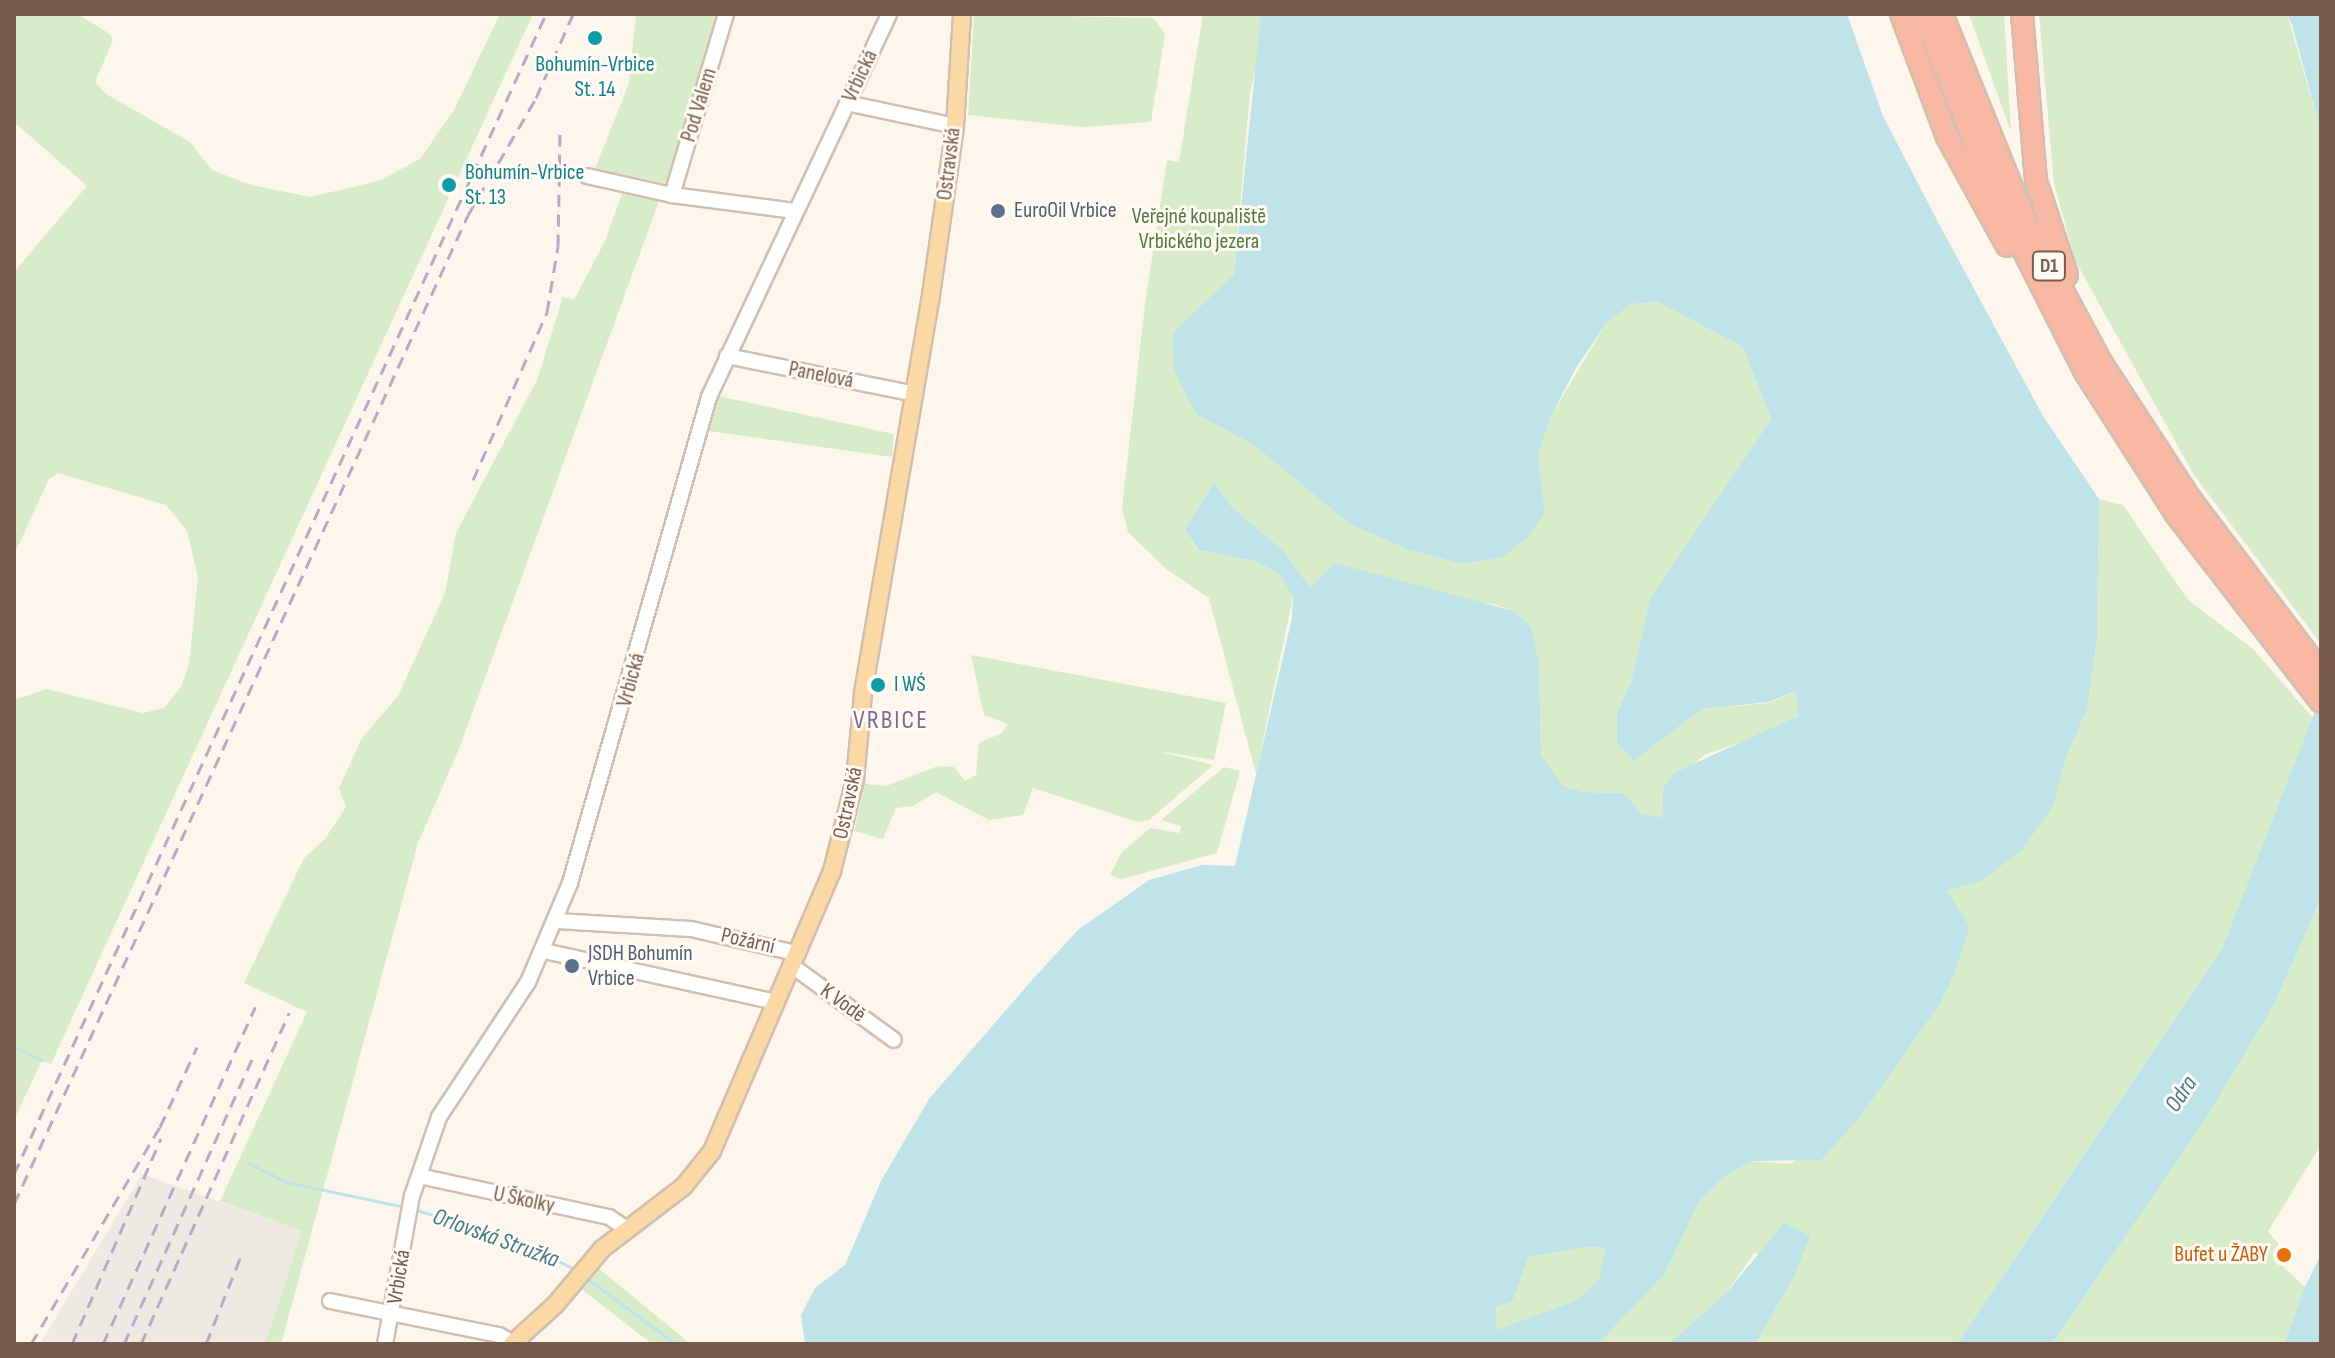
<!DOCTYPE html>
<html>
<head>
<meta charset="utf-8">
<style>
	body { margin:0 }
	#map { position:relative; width:2335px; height:1358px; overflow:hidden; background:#fdf6ec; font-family:"Sofia Sans Condensed",sans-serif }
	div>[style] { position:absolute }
	.industrial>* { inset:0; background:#efe9e4 }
	.green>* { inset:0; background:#d8ecc9 }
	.water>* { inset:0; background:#bfe3e8 }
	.stream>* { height:3px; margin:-1.5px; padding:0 1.5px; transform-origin:1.5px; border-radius:1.5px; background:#bfe3e8 }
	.roads { filter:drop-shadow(2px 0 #d1beb0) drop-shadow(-2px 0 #d1beb0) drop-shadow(0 2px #d1beb0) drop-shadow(0 -2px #d1beb0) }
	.minor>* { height:14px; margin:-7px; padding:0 7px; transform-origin:7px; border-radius:7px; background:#fff }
	.major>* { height:16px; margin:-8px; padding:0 8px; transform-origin:8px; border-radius:8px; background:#fbd9a5 }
	.highway>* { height:20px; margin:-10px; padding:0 10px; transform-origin:10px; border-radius:10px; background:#f7b7a3 }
	.rail>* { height:3px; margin-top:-1.5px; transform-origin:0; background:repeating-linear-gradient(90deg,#b9a8c9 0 12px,transparent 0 20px) }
	.dots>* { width:22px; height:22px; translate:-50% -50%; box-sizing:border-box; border:4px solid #fffaf3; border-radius:50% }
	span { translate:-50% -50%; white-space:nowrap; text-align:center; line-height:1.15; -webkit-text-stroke:6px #fffaf3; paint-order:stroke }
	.shield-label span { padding:2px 6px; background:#fffaf3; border:2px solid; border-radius:6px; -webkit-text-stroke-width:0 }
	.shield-label { font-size:20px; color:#7a5c4d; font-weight:700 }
	.culture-label { font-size:22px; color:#0d838f }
	.left { translate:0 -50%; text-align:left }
	.street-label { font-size:22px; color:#7a5c4d }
	.service-label { font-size:22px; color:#4e5e75 }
	.park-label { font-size:22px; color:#537a41 }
	.food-label { font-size:22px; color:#c56008 }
	.right { translate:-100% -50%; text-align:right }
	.water-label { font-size:24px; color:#437c86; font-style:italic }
	.quarter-label { font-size:26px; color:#846695; letter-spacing:2px }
	.frame { position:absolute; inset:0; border:16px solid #7a5c4d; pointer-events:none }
</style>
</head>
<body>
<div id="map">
	<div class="industrial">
		<i style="clip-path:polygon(142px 1174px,302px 1231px,265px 1344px,40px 1344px)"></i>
	</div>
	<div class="green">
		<i style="clip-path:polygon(14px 14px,77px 14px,110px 34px,113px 40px,95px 82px,106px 94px,190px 142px,212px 170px,251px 185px,310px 197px,379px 181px,420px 159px,454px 110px,500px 14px,533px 14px,51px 1064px,42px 1060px,14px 1120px,14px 700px,47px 689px,143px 713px,164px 708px,181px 687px,189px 664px,198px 577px,187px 531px,166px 505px,58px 473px,49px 479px,14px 555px,14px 272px,87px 186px,14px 122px)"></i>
		<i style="clip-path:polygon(636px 14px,717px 14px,669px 184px,595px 169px,629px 83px)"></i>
		<i style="clip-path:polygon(974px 14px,1153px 18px,1165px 33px,1151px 122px,1082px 127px,968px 115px)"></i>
		<i style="clip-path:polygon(1203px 14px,1261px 14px,1260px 53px,1250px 92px,1234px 274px,1173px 334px,1196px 414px,1252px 444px,1351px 525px,1409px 550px,1462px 564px,1500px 558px,1545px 512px,1538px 455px,1552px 414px,1607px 322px,1632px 304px,1658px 302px,1743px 347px,1771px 419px,1650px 599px,1631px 682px,1617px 712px,1634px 759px,1702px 709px,1769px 703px,1797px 691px,1798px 716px,1766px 734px,1706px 754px,1663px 789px,1662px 817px,1642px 814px,1623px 793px,1584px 792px,1563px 786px,1541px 755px,1539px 662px,1531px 627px,1514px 611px,1493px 604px,1311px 588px,1284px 551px,1232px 507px,1214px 482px,1185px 530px,1197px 550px,1258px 562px,1280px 574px,1293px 596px,1256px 774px,1209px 598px,1165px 568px,1128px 532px,1122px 508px,1145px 304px,1167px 160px,1179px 162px)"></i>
		<i style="clip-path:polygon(1969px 14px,2004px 14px,2011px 132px)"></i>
		<i style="clip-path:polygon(2039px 14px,2287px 14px,2321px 131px,2321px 644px,2194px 475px,2076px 262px,2054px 184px)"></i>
		<i style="clip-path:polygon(622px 194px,659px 201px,459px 749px,418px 843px,281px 1344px,265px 1344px,302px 1231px,220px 1201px,307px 1012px,244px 983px,304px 858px,325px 839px,346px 807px,339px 788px,362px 738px,398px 696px,445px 593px,456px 533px,537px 380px,563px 297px,574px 300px,605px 241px)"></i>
		<i style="clip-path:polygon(718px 396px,894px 434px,892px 457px,709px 431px)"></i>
		<i style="clip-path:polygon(2099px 499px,2123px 505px,2188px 600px,2253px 649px,2313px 718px,2222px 949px,1957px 1344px,1755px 1344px,1793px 1279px,1755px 1252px,1727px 1292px,1669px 1344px,1598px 1344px,1664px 1275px,1699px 1202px,1725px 1176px,1752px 1161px,1790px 1164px,1861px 1116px,1939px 1005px,1970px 928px,1947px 891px,1981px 881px,2054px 804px,2066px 758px,2087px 709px,2097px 640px)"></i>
		<i style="clip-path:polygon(971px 655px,1226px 703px,1214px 760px,1158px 751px,1213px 765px,1149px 820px,1138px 822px,1033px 788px,1023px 815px,989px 820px,936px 792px,913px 806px,896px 808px,883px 839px,854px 831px,865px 784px,886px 786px,938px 766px,954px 767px,965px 781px,976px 775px,979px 743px,1002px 733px,1008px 724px,984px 715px)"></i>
		<i style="clip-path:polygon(1224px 767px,1240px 771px,1217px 853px,1122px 879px,1110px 875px,1122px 852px,1150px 828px,1180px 833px,1181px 826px,1161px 820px)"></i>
		<i style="clip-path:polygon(2321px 898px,2321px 1145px,2268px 1231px,2279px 1245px,2273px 1257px,2305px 1287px,2284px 1344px,2052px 1344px,2203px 1123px,2275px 1003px)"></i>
		<i style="clip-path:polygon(1585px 1247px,1605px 1248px,1599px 1279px,1577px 1300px,1497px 1331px,1496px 1307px,1512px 1302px,1529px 1257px)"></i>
		<i style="clip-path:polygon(598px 1268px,691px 1344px,652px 1344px,580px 1288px)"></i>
	</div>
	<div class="water">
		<i style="clip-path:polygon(evenodd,1261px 14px,1847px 14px,1883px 116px,1939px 224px,2043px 416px,2099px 499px,2097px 640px,2087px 709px,2066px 758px,2054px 804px,2022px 850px,1981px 881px,1947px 891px,1970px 927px,1953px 977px,1939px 1005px,1861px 1116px,1821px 1160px,1752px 1161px,1725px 1176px,1699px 1202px,1664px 1275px,1598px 1344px,805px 1344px,801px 1315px,815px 1288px,845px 1265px,881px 1181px,929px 1099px,1032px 980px,1078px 930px,1149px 880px,1202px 865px,1235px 866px,1292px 618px,1293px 597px,1280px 575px,1258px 562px,1198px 550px,1185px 530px,1214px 482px,1232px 507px,1284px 551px,1310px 587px,1335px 563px,1514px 611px,1531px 627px,1539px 662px,1541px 755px,1563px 786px,1584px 792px,1624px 793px,1642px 814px,1662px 817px,1663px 789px,1674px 773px,1798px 716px,1796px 691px,1769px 702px,1702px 709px,1634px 760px,1617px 744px,1617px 712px,1631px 682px,1650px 599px,1771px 419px,1743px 347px,1658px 302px,1632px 304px,1607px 322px,1576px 368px,1552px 414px,1538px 455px,1545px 512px,1526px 539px,1501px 558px,1462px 564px,1409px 550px,1351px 525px,1252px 444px,1196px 414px,1174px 370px,1173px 333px,1234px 274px,1261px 14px,1585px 1247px,1605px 1248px,1599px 1279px,1577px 1300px,1497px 1330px,1496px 1307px,1512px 1302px,1529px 1257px,1585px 1247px)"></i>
		<i style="clip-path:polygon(2287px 14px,2321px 14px,2321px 131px,2292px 25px)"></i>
		<i style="clip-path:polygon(2321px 696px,2321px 898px,2275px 1003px,2203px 1123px,2052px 1344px,1957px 1344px,2222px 949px)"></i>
		<i style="clip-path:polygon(1784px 1223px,1810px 1236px,1793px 1279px,1755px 1344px,1669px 1344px,1727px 1292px)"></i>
		<i style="clip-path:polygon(2321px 1254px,2321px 1344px,2284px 1344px,2305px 1287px)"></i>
	</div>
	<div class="stream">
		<i style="left:14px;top:1047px;width:31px;rotate:25deg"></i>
		<i style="left:249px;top:1163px;width:42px;rotate:27.2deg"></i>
		<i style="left:286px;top:1182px;width:122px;rotate:11.9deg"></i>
		<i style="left:416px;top:1210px;width:106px;rotate:16.4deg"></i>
		<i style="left:518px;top:1240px;width:65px;rotate:27.3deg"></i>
		<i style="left:585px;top:1277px;width:113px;rotate:36.4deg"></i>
	</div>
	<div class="roads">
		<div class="minor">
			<i style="left:847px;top:103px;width:110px;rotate:12deg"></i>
			<i style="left:587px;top:176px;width:87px;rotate:12.6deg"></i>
			<i style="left:672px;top:195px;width:124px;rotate:7.4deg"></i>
			<i style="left:672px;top:195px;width:189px;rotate:-73.4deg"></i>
			<i style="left:727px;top:356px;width:192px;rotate:11.4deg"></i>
			<i style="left:557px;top:921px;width:134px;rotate:3.4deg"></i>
			<i style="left:691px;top:929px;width:108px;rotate:12.9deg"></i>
			<i style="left:544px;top:951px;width:238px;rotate:12.4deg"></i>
			<i style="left:791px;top:965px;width:127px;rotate:36.1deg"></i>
			<i style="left:419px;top:1176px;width:194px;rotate:12.2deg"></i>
			<i style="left:609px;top:1217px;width:22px;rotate:34deg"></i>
			<i style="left:330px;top:1301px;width:172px;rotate:11.4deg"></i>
			<i style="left:499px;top:1335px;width:16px;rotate:30deg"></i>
			<i style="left:385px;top:1344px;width:150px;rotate:-79.7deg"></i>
			<i style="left:412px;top:1196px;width:83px;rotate:-71.1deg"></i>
			<i style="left:439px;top:1117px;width:162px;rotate:-56.6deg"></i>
			<i style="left:528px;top:982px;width:108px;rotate:-67deg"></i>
			<i style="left:570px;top:883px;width:505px;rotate:-74.04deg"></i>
			<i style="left:709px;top:397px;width:423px;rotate:-64.8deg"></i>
		</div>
		<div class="major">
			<i style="left:512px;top:1344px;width:58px;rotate:-42.2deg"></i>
			<i style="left:555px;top:1305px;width:73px;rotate:-50deg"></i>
			<i style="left:602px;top:1249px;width:103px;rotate:-37.5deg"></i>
			<i style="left:684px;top:1186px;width:45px;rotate:-51.3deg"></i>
			<i style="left:712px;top:1151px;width:305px;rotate:-66.8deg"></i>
			<i style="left:832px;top:871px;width:94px;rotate:-75.8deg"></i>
			<i style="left:855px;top:780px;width:87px;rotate:-84.7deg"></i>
			<i style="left:863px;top:693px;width:397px;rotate:-80.3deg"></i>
			<i style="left:930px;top:302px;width:178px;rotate:-81.9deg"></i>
			<i style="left:955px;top:126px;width:112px;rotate:-86.4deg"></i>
		</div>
		<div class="highway">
			<i style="left:1901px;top:14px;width:131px;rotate:69.5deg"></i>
			<i style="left:1947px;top:137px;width:124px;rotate:61.2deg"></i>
			<i style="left:1923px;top:14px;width:198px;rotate:68.1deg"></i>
			<i style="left:1997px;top:198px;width:195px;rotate:63.2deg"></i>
			<i style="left:2085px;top:372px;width:167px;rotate:57.4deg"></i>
			<i style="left:2175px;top:513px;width:239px;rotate:52.3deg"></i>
			<i style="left:1942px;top:14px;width:227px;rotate:68deg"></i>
			<i style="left:2027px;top:224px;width:157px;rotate:61.8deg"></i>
			<i style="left:2101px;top:362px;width:165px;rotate:56.9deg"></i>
			<i style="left:2191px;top:500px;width:216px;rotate:52.9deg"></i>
			<i style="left:2022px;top:14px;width:168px;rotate:85.2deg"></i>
			<i style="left:2036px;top:181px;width:99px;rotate:71.7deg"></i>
		</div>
	</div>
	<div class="rail">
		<i style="left:473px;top:480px;width:184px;rotate:-66.2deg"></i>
		<i style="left:547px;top:312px;width:67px;rotate:-80.5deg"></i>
		<i style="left:558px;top:246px;width:116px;rotate:-89deg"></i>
		<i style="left:14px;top:1174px;width:1276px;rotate:-65.36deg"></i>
		<i style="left:14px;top:1204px;width:1088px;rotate:-65.34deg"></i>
		<i style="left:468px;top:215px;width:135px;rotate:-59.8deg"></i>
		<i style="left:536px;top:98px;width:92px;rotate:-66.2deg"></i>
		<i style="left:31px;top:1344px;width:252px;rotate:-59.3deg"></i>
		<i style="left:160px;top:1127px;width:88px;rotate:-65.2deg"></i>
		<i style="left:72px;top:1344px;width:224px;rotate:-66.6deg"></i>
		<i style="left:103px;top:1344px;width:370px;rotate:-65.7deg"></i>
		<i style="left:124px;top:1344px;width:320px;rotate:-65.8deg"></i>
		<i style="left:141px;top:1344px;width:363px;rotate:-65.9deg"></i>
		<i style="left:206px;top:1344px;width:95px;rotate:-68.3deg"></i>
	</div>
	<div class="dots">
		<i style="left:595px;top:38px;background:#0f9aa8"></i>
		<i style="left:449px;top:185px;background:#0f9aa8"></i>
		<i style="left:998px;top:211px;background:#5c6f8a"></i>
		<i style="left:878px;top:685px;background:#0f9aa8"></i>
		<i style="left:572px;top:966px;background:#5c6f8a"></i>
		<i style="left:2284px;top:1255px;background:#e8710a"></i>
	</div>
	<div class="shield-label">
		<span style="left:2049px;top:266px">D1</span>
	</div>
	<div class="culture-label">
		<span style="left:595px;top:77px">Bohumín-Vrbice<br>St. 14</span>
		<span class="left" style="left:465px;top:185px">Bohumín-Vrbice<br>St. 13</span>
		<span class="left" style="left:894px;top:685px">I WŚ</span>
	</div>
	<div class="street-label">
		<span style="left:860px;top:76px;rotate:-65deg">Vrbická</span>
		<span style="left:699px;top:105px;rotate:-73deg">Pod Valem</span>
		<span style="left:949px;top:164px;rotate:-83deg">Ostravská</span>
		<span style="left:821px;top:375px;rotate:11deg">Panelová</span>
		<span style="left:631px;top:680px;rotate:-75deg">Vrbická</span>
		<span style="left:848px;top:803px;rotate:-78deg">Ostravská</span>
		<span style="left:748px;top:941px;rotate:13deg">Požární</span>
		<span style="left:843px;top:1003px;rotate:36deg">K Vodě</span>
		<span style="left:524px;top:1200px;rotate:12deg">U Školky</span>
		<span style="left:399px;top:1277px;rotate:-81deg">Vrbická</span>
	</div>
	<div class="service-label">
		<span class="left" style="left:1014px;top:211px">EuroOil Vrbice</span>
		<span class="left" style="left:588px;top:966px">JSDH Bohumín<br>Vrbice</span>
	</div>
	<div class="park-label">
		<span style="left:1199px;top:229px">Veřejné koupaliště<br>Vrbického jezera</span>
	</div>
	<div class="food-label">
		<span class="right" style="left:2268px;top:1255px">Bufet u ŽABY</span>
	</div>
	<div class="water-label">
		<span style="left:2181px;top:1094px;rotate:-56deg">Odra</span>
		<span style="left:496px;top:1238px;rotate:20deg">Orlovská Stružka</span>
	</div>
	<div class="quarter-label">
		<span style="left:891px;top:721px">VRBICE</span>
	</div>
	<div class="frame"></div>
</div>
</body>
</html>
